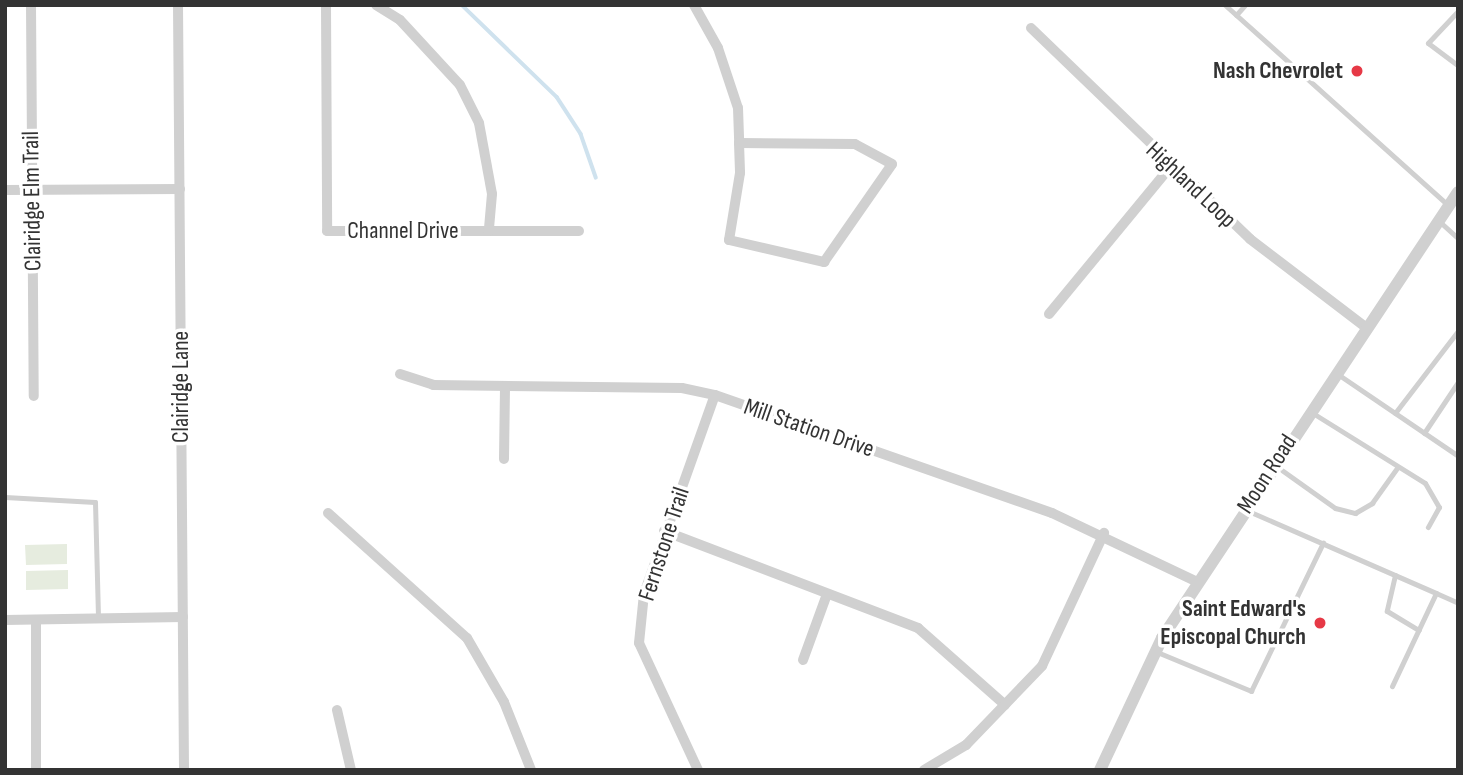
<!DOCTYPE html>
<html>
<head>
<meta charset="utf-8">
<style>
	body { margin:0 }
	#map { position:relative; width:1463px; height:775px; overflow:hidden; background:#fff; font-family:"Sofia Sans Condensed",sans-serif }
	div>[style] { position:absolute }
	.green>* { inset:0; background:#e6ecdf }
	.stream>* { height:3.5px; margin:-1.75px; padding:0 1.75px; transform-origin:1.75px; border-radius:1.75px; background:#cfe2ee }
	.service>* { height:5px; margin:-2.5px; padding:0 2.5px; transform-origin:2.5px; border-radius:2.5px; background:#d0d0d0 }
	.minor>* { height:10px; margin:-5px; padding:0 5px; transform-origin:5px; border-radius:5px; background:#d0d0d0 }
	.tertiary>* { height:12px; margin:-6px; padding:0 6px; transform-origin:6px; border-radius:6px; background:#d0d0d0 }
	.dots>* { width:19px; height:19px; translate:-50% -50%; box-sizing:border-box; border:4px solid #fff; border-radius:50% }
	span { translate:-50% -50%; white-space:nowrap; text-align:center; line-height:1.15; -webkit-text-stroke:7px #fff; paint-order:stroke }
	.poi-label { font-size:24px; color:#333; font-weight:700 }
	.right { translate:-100% -50%; text-align:right }
	.street-label { font-size:24px; color:#333 }
	.frame { position:absolute; inset:0; border:7px solid #333; pointer-events:none }
</style>
</head>
<body>
<div id="map">
	<div class="green">
		<i style="clip-path:polygon(67px 544px,67px 564px,26px 565px,25px 545px)"></i>
		<i style="clip-path:polygon(68px 570px,68px 589px,26px 590px,26px 571px)"></i>
	</div>
	<div class="stream">
		<i style="left:462px;top:5px;width:132px;rotate:44.1deg"></i>
		<i style="left:557px;top:97px;width:44px;rotate:57deg"></i>
		<i style="left:581px;top:134px;width:46px;rotate:70.8deg"></i>
	</div>
	<div class="service">
		<i style="left:1225px;top:5px;width:300px;rotate:41.9deg"></i>
		<i style="left:1458px;top:11px;width:44px;rotate:133.2deg"></i>
		<i style="left:1428px;top:43px;width:38px;rotate:37deg"></i>
		<i style="left:1236px;top:15px;width:13px;rotate:-48deg"></i>
		<i style="left:1440px;top:222px;width:24px;rotate:42deg"></i>
		<i style="left:1339px;top:375px;width:144px;rotate:34.2deg"></i>
		<i style="left:1311px;top:412px;width:134px;rotate:31.9deg"></i>
		<i style="left:1425px;top:483px;width:28px;rotate:60deg"></i>
		<i style="left:1439px;top:507px;width:23px;rotate:119deg"></i>
		<i style="left:1395px;top:413px;width:103px;rotate:-52.5deg"></i>
		<i style="left:1424px;top:433px;width:61px;rotate:-56.3deg"></i>
		<i style="left:1276px;top:466px;width:72px;rotate:35.4deg"></i>
		<i style="left:1335px;top:508px;width:21px;rotate:14deg"></i>
		<i style="left:1355px;top:513px;width:20px;rotate:-30deg"></i>
		<i style="left:1372px;top:503px;width:43px;rotate:-54.5deg"></i>
		<i style="left:5px;top:497px;width:90px;rotate:3.2deg"></i>
		<i style="left:95px;top:502px;width:117px;rotate:88.5deg"></i>
		<i style="left:1246px;top:510px;width:207px;rotate:23.6deg"></i>
		<i style="left:1436px;top:593px;width:103px;rotate:115.3deg"></i>
		<i style="left:1395px;top:575px;width:37px;rotate:103deg"></i>
		<i style="left:1387px;top:611px;width:37px;rotate:31deg"></i>
		<i style="left:1436px;top:593px;width:24px;rotate:24deg"></i>
		<i style="left:1157px;top:652px;width:102px;rotate:22.5deg"></i>
		<i style="left:1251px;top:691px;width:165px;rotate:-64.1deg"></i>
	</div>
	<div class="minor">
		<i style="left:31px;top:5px;width:391px;rotate:89.6deg"></i>
		<i style="left:178px;top:5px;width:765px;rotate:89.55deg"></i>
		<i style="left:326px;top:5px;width:226px;rotate:89.7deg"></i>
		<i style="left:327px;top:231px;width:252px"></i>
		<i style="left:376px;top:5px;width:28px;rotate:32deg"></i>
		<i style="left:400px;top:20px;width:88px;rotate:47.3deg"></i>
		<i style="left:460px;top:85px;width:42px;rotate:63.4deg"></i>
		<i style="left:479px;top:123px;width:72px;rotate:79.6deg"></i>
		<i style="left:492px;top:194px;width:37px;rotate:95deg"></i>
		<i style="left:694px;top:5px;width:49px;rotate:60.8deg"></i>
		<i style="left:718px;top:48px;width:63px;rotate:71.6deg"></i>
		<i style="left:738px;top:108px;width:35px;rotate:88deg"></i>
		<i style="left:739px;top:143px;width:30px;rotate:88deg"></i>
		<i style="left:740px;top:173px;width:68px;rotate:99.3deg"></i>
		<i style="left:729px;top:240px;width:98px;rotate:13deg"></i>
		<i style="left:824px;top:262px;width:119px;rotate:-55.2deg"></i>
		<i style="left:892px;top:164px;width:42px;rotate:-151.6deg"></i>
		<i style="left:855px;top:144px;width:116px;rotate:-179.5deg"></i>
		<i style="left:1031px;top:28px;width:304px;rotate:43.9deg"></i>
		<i style="left:1250px;top:239px;width:143px;rotate:37.3deg"></i>
		<i style="left:5px;top:190px;width:175px;rotate:-0.3deg"></i>
		<i style="left:1049px;top:314px;width:190px;rotate:-50.5deg"></i>
		<i style="left:400px;top:374px;width:35px;rotate:18deg"></i>
		<i style="left:433px;top:385px;width:249px;rotate:0.7deg"></i>
		<i style="left:682px;top:388px;width:34px;rotate:12deg"></i>
		<i style="left:715px;top:395px;width:357px;rotate:19.3deg"></i>
		<i style="left:1052px;top:513px;width:161px;rotate:25.4deg"></i>
		<i style="left:504px;top:459px;width:73px;rotate:-89.2deg"></i>
		<i style="left:328px;top:513px;width:187px;rotate:42deg"></i>
		<i style="left:467px;top:638px;width:74px;rotate:60deg"></i>
		<i style="left:504px;top:702px;width:73px;rotate:68.3deg"></i>
		<i style="left:664px;top:531px;width:272px;rotate:20.9deg"></i>
		<i style="left:918px;top:628px;width:116px;rotate:41.5deg"></i>
		<i style="left:5px;top:620px;width:178px;rotate:-1deg"></i>
		<i style="left:803px;top:660px;width:70px;rotate:-70deg"></i>
		<i style="left:337px;top:710px;width:62px;rotate:76.9deg"></i>
		<i style="left:36px;top:770px;width:150px;rotate:-90deg"></i>
		<i style="left:698px;top:770px;width:140px;rotate:-114.9deg"></i>
		<i style="left:639px;top:643px;width:49px;rotate:-84.2deg"></i>
		<i style="left:644px;top:594px;width:211px;rotate:-70.4deg"></i>
		<i style="left:924px;top:770px;width:49px;rotate:-30.8deg"></i>
		<i style="left:966px;top:745px;width:110px;rotate:-46.1deg"></i>
		<i style="left:1042px;top:666px;width:147px;rotate:-65deg"></i>
	</div>
	<div class="tertiary">
		<i style="left:1100px;top:770px;width:146px;rotate:-64.8deg"></i>
		<i style="left:1162px;top:638px;width:535px;rotate:-56.43deg"></i>
	</div>
	<div class="dots">
		<i style="left:1357px;top:71px;background:#e63946"></i>
		<i style="left:1320px;top:623px;background:#e63946"></i>
	</div>
	<div class="poi-label">
		<span class="right" style="left:1343px;top:71px">Nash Chevrolet</span>
		<span class="right" style="left:1306px;top:623px">Saint Edward's<br>Episcopal Church</span>
	</div>
	<div class="street-label">
		<span style="left:1191px;top:185px;rotate:43deg">Highland Loop</span>
		<span style="left:32px;top:201px;rotate:-91deg">Clairidge Elm Trail</span>
		<span style="left:403px;top:231px">Channel Drive</span>
		<span style="left:181px;top:387px;rotate:-90deg">Clairidge Lane</span>
		<span style="left:809px;top:428px;rotate:19deg">Mill Station Drive</span>
		<span style="left:1267px;top:474px;rotate:-57deg">Moon Road</span>
		<span style="left:664px;top:544px;rotate:-72deg">Fernstone Trail</span>
	</div>
	<div class="frame"></div>
</div>
</body>
</html>
